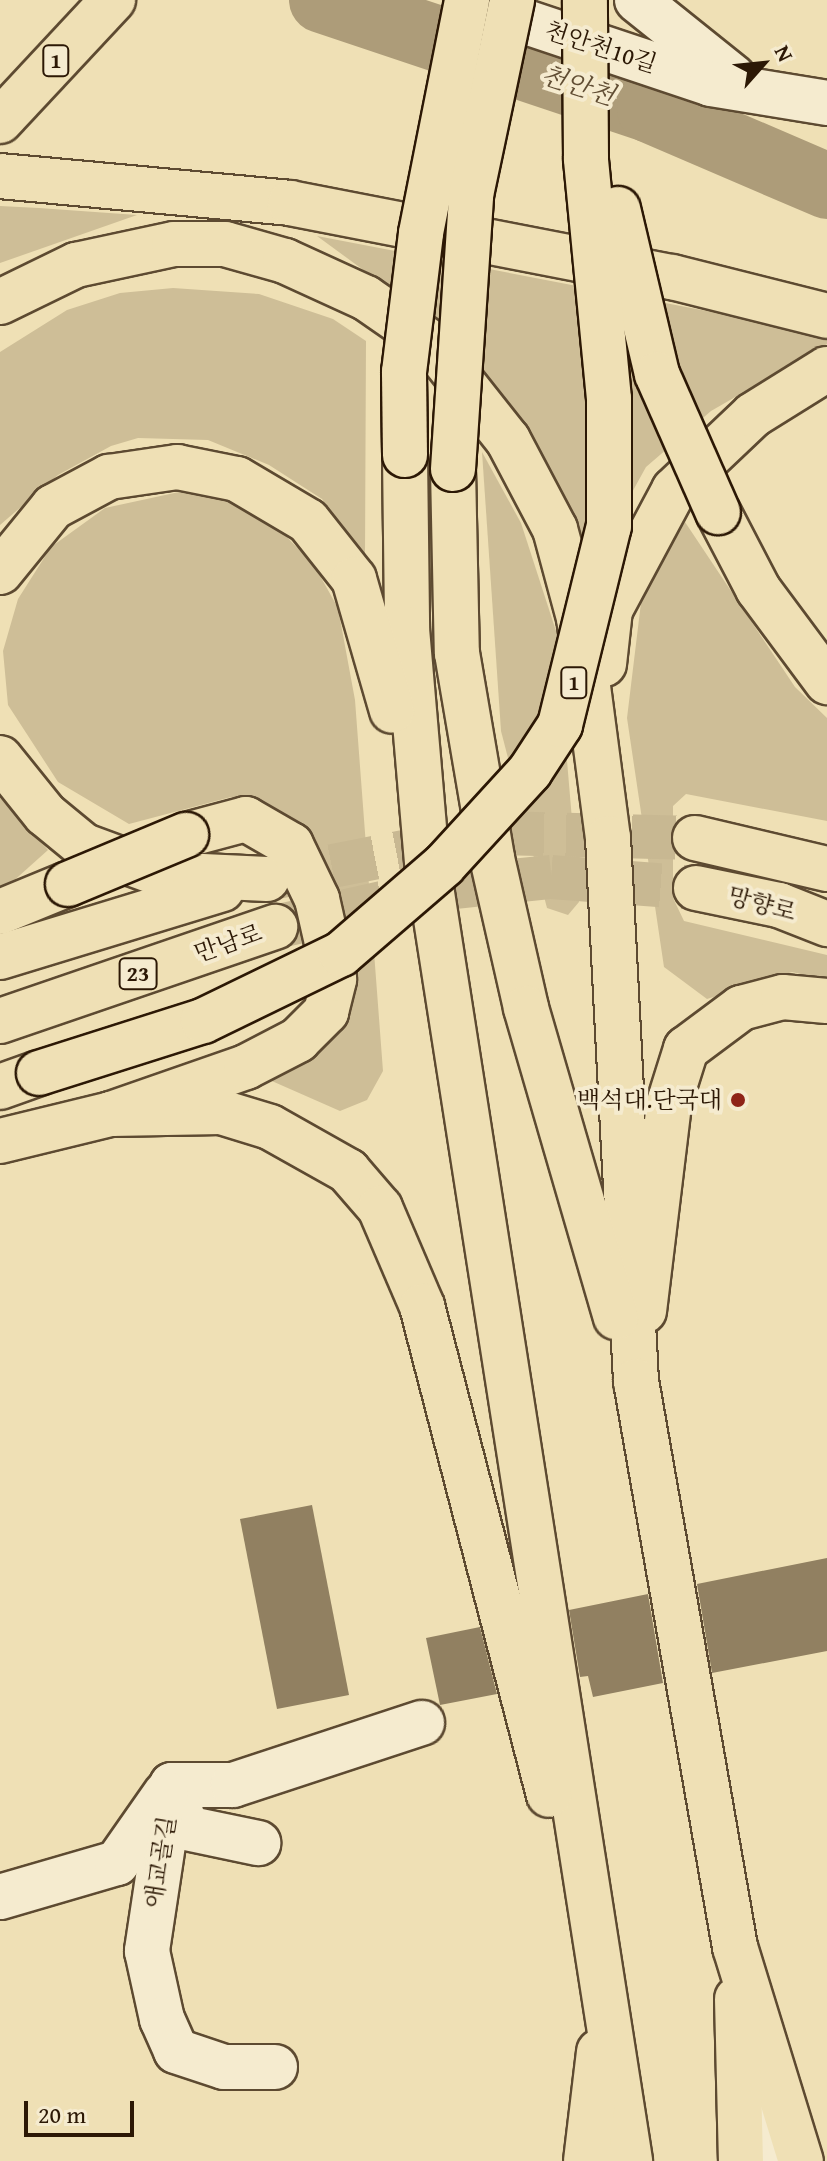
<!DOCTYPE html>
<html>
<head>
<meta charset="utf-8">
<style>
	body { margin:0 }
	#map { position:relative; width:827px; height:2161px; overflow:hidden; background:#efe0b5; font-family:"Gentium Book Plus","Noto Serif KR",serif }
	div>[style] { position:absolute }
	.green>* { inset:0; background:#cebe97 }
	.river>* { height:66px; margin:-33px; padding:0 33px; transform-origin:33px; border-radius:33px; background:#ad9c79 }
	.building>* { inset:0; background:#918061 }
	.major-tunnel>* { height:44px; margin-top:-22px; transform-origin:0; background:repeating-linear-gradient(90deg,#c8b892 0 44px,transparent 0 66px) }
	.roads { filter:drop-shadow(2px 0 #5d4a31) drop-shadow(-2px 0 #5d4a31) drop-shadow(0 2px #5d4a31) drop-shadow(0 -2px #5d4a31) }
	.minor>* { height:44px; margin:-22px; padding:0 22px; transform-origin:22px; border-radius:22px; background:#f5ebcf }
	.major>* { height:44px; margin:-22px; padding:0 22px; transform-origin:22px; border-radius:22px; background:#efe0b5 }
	.highway>* { height:44px; margin:-22px; padding:0 22px; transform-origin:22px; border-radius:22px; background:#efe0b5 }
	.bridges { filter:drop-shadow(2px 0 #2c1805) drop-shadow(-2px 0 #2c1805) drop-shadow(0 2px #2c1805) drop-shadow(0 -2px #2c1805) }
	.highway-bridge>* { height:44px; margin:-22px; padding:0 22px; transform-origin:22px; border-radius:22px; background:#efe0b5 }
	.dots>* { width:22px; height:22px; translate:-50% -50%; box-sizing:border-box; border:4px solid #f5ebcf; border-radius:50% }
	span { translate:-50% -50%; white-space:nowrap; text-align:center; line-height:1.15; -webkit-text-stroke:8px #f5ebcf; paint-order:stroke }
	.shield-label span { padding:2px 6px; background:#f5ebcf; border:2px solid; border-radius:6px; -webkit-text-stroke-width:0 }
	.shield-label { font-size:22px; color:#2c1805; font-weight:700 }
	.street-label { font-size:24px; color:#2c1805 }
	.poi-label { font-size:24px; color:#2c1805 }
	.right { translate:-100% -50%; text-align:right }
	.water-label { font-size:26px; color:#604d33; font-style:italic }
	.north { position:absolute; left:723px; top:24px; width:80px; height:80px; -webkit-text-stroke:6px #f5ebcf; paint-order:stroke; rotate:63deg; font-size:22px; font-weight:700; line-height:32px; text-align:center; color:#2c1805 }
	.north::after { content:''; display:block; margin:auto; width:28px; height:36px; background:#2c1805; clip-path:polygon(50% 0,100% 100%,50% 72%,0 100%) }
	.scale { position:absolute; left:24px; top:2101px; width:110px; height:36px; box-sizing:border-box; border:4px solid #2c1805; border-top:0; padding-left:10px; font-size:24px; line-height:28px; white-space:nowrap; color:#2c1805; -webkit-text-stroke:6px #f5ebcf; paint-order:stroke }
</style>
</head>
<body>
<div id="map">
	<div class="green">
		<i style="clip-path:polygon(0 206px,39px 208px,137px 215px,0 263px)"></i>
		<i style="clip-path:polygon(317px 236px,827px 334px,827px 344px,711px 411px,646px 467px,625px 505px,594px 627px,517px 416px,433px 321px)"></i>
		<i style="clip-path:polygon(173px 288px,259px 294px,333px 319px,366px 341px,365px 557px,322px 499px,269px 465px,208px 440px,138px 438px,111px 446px,58px 475px,0 525px,0 352px,67px 310px,120px 293px)"></i>
		<i style="clip-path:polygon(482px 452px,521px 523px,556px 631px,579px 902px,568px 915px,547px 908px,501px 731px)"></i>
		<i style="clip-path:polygon(179px 492px,236px 503px,281px 531px,314px 565px,338px 608px,355px 700px,383px 1071px,367px 1100px,340px 1111px,265px 1078px,345px 1013px,355px 989px,335px 882px,319px 852px,289px 818px,257px 799px,231px 797px,129px 824px,58px 782px,8px 705px,3px 651px,18px 599px,51px 547px,105px 508px)"></i>
		<i style="clip-path:polygon(685px 522px,795px 687px,827px 718px,827px 821px,686px 794px,673px 806px,673px 898px,684px 921px,827px 955px,827px 980px,792px 972px,707px 999px,664px 967px,627px 718px,644px 578px)"></i>
		<i style="clip-path:polygon(0 798px,48px 850px,0 893px)"></i>
	</div>
	<div class="river">
		<i style="left:322px;top:0;width:346px;rotate:18.5deg"></i>
		<i style="left:650px;top:110px;width:193px;rotate:23.2deg"></i>
	</div>
	<div class="building">
		<i style="clip-path:polygon(312px 1505px,349px 1695px,277px 1709px,240px 1519px)"></i>
		<i style="clip-path:polygon(827px 1558px,827px 1651px,712px 1673px,697px 1584px)"></i>
		<i style="clip-path:polygon(648px 1594px,663px 1683px,593px 1697px,588px 1676px,580px 1677px,569px 1610px)"></i>
		<i style="clip-path:polygon(480px 1627px,497px 1694px,440px 1705px,426px 1638px)"></i>
	</div>
	<div class="major-tunnel">
		<i style="left:267px;top:879px;width:237px;rotate:-11.2deg"></i>
		<i style="left:500px;top:833px;width:195px;rotate:1.5deg"></i>
		<i style="left:275px;top:927px;width:183px;rotate:-12.6deg"></i>
		<i style="left:454px;top:887px;width:98px;rotate:-5.9deg"></i>
		<i style="left:551px;top:877px;width:145px;rotate:4.3deg"></i>
	</div>
	<div class="roads">
		<div class="minor">
			<i style="left:637px;top:0;width:123px;rotate:38.7deg"></i>
			<i style="left:472px;top:4px;width:252px;rotate:18.5deg"></i>
			<i style="left:711px;top:84px;width:118px;rotate:9.3deg"></i>
			<i style="left:172px;top:1785px;width:168px;rotate:98.6deg"></i>
			<i style="left:147px;top:1951px;width:70px;rotate:77.6deg"></i>
			<i style="left:162px;top:2019px;width:35px;rotate:66deg"></i>
			<i style="left:176px;top:2051px;width:51px;rotate:18.4deg"></i>
			<i style="left:224px;top:2067px;width:51px"></i>
			<i style="left:172px;top:1785px;width:61px"></i>
			<i style="left:233px;top:1785px;width:199px;rotate:-18.2deg"></i>
			<i style="left:172px;top:1785px;width:45px;rotate:72deg"></i>
			<i style="left:186px;top:1828px;width:74px;rotate:11.8deg"></i>
			<i style="left:0;top:1897px;width:122px;rotate:-16.2deg"></i>
			<i style="left:117px;top:1863px;width:85px;rotate:-55deg"></i>
			<i style="left:757px;top:2060px;width:101px;rotate:84.3deg"></i>
		</div>
		<div class="major">
			<i style="left:695px;top:838px;width:136px;rotate:13.2deg"></i>
			<i style="left:696px;top:888px;width:85px;rotate:11.6deg"></i>
			<i style="left:779px;top:905px;width:52px;rotate:21.6deg"></i>
			<i style="left:644px;top:1311px;width:209px;rotate:-83.1deg"></i>
			<i style="left:669px;top:1103px;width:57px;rotate:-72.5deg"></i>
			<i style="left:686px;top:1049px;width:69px;rotate:-36.7deg"></i>
			<i style="left:741px;top:1008px;width:43px;rotate:-14.7deg"></i>
			<i style="left:783px;top:997px;width:44px;rotate:5.2deg"></i>
		</div>
		<div class="highway">
			<i style="left:0;top:121px;width:166px;rotate:-47deg"></i>
			<i style="left:0;top:176px;width:291px;rotate:5.3deg"></i>
			<i style="left:290px;top:203px;width:389px;rotate:11deg"></i>
			<i style="left:672px;top:277px;width:160px;rotate:14.1deg"></i>
			<i style="left:0;top:302px;width:85px;rotate:-26deg"></i>
			<i style="left:76px;top:265px;width:100px;rotate:-12.1deg"></i>
			<i style="left:174px;top:244px;width:51px"></i>
			<i style="left:225px;top:244px;width:62px;rotate:15.8deg"></i>
			<i style="left:285px;top:261px;width:89px;rotate:24.6deg"></i>
			<i style="left:366px;top:298px;width:79px;rotate:34.7deg"></i>
			<i style="left:431px;top:343px;width:124px;rotate:51.6deg"></i>
			<i style="left:508px;top:440px;width:101px;rotate:62.2deg"></i>
			<i style="left:555px;top:529px;width:92px;rotate:74.9deg"></i>
			<i style="left:579px;top:618px;width:222px;rotate:82.5deg"></i>
			<i style="left:608px;top:838px;width:544px;rotate:87.05deg"></i>
			<i style="left:636px;top:1381px;width:575px;rotate:80.08deg"></i>
			<i style="left:735px;top:1947px;width:224px;rotate:72.9deg"></i>
			<i style="left:405px;top:455px;width:174px;rotate:89.3deg"></i>
			<i style="left:407px;top:629px;width:233px;rotate:85.1deg"></i>
			<i style="left:427px;top:861px;width:1316px;rotate:81.12deg"></i>
			<i style="left:453px;top:469px;width:184px;rotate:88.8deg"></i>
			<i style="left:457px;top:653px;width:208px;rotate:80.3deg"></i>
			<i style="left:492px;top:858px;width:154px;rotate:77.2deg"></i>
			<i style="left:526px;top:1008px;width:322px;rotate:73.8deg"></i>
			<i style="left:718px;top:512px;width:87px;rotate:62.5deg"></i>
			<i style="left:758px;top:589px;width:116px;rotate:53.4deg"></i>
			<i style="left:0;top:572px;width:84px;rotate:-50.8deg"></i>
			<i style="left:53px;top:507px;width:64px;rotate:-28.2deg"></i>
			<i style="left:109px;top:477px;width:69px;rotate:-8.4deg"></i>
			<i style="left:177px;top:467px;width:61px;rotate:11.3deg"></i>
			<i style="left:237px;top:479px;width:82px;rotate:30.6deg"></i>
			<i style="left:308px;top:521px;width:74px;rotate:51.6deg"></i>
			<i style="left:354px;top:579px;width:137px;rotate:73.9deg"></i>
			<i style="left:604px;top:664px;width:54px;rotate:-83.7deg"></i>
			<i style="left:610px;top:610px;width:136px;rotate:-61.9deg"></i>
			<i style="left:674px;top:490px;width:109px;rotate:-43.5deg"></i>
			<i style="left:753px;top:415px;width:87px;rotate:-31.9deg"></i>
			<i style="left:0;top:758px;width:72px;rotate:51.2deg"></i>
			<i style="left:45px;top:814px;width:50px;rotate:39.4deg"></i>
			<i style="left:84px;top:846px;width:81px;rotate:20.2deg"></i>
			<i style="left:160px;top:874px;width:107px;rotate:2.7deg"></i>
			<i style="left:0;top:912px;width:74px;rotate:-22.4deg"></i>
			<i style="left:0;top:957px;width:232px;rotate:-17deg"></i>
			<i style="left:0;top:1021px;width:291px;rotate:-18.9deg"></i>
			<i style="left:0;top:1087px;width:41px;rotate:-19.7deg"></i>
			<i style="left:111px;top:1114px;width:110px;rotate:-1deg"></i>
			<i style="left:221px;top:1112px;width:51px;rotate:17deg"></i>
			<i style="left:270px;top:1127px;width:90px;rotate:29.4deg"></i>
			<i style="left:348px;top:1171px;width:49px;rotate:49.1deg"></i>
			<i style="left:380px;top:1208px;width:107px;rotate:66.8deg"></i>
			<i style="left:422px;top:1306px;width:505px;rotate:75.44deg"></i>
			<i style="left:0;top:1141px;width:114px;rotate:-13.7deg"></i>
			<i style="left:111px;top:1114px;width:143px;rotate:-19.2deg"></i>
			<i style="left:246px;top:1067px;width:59px;rotate:-27.4deg"></i>
			<i style="left:298px;top:1040px;width:40px;rotate:-45deg"></i>
			<i style="left:326px;top:1012px;width:34px;rotate:-76deg"></i>
			<i style="left:334px;top:979px;width:37px;rotate:-101deg"></i>
			<i style="left:327px;top:943px;width:45px;rotate:-102.8deg"></i>
			<i style="left:317px;top:899px;width:60px;rotate:-115.7deg"></i>
			<i style="left:291px;top:845px;width:52px;rotate:-150deg"></i>
			<i style="left:246px;top:819px;width:62px;rotate:165.1deg"></i>
			<i style="left:737px;top:1999px;width:162px;rotate:88.6deg"></i>
			<i style="left:586px;top:2161px;width:110px;rotate:-83.2deg"></i>
		</div>
	</div>
	<div class="bridges">
		<div class="highway-bridge">
			<i style="left:618px;top:209px;width:170px;rotate:76.7deg"></i>
			<i style="left:657px;top:374px;width:151px;rotate:66.2deg"></i>
			<i style="left:405px;top:455px;width:83px;rotate:-90.7deg"></i>
			<i style="left:404px;top:372px;width:140px;rotate:-83deg"></i>
			<i style="left:421px;top:233px;width:237px;rotate:-78.8deg"></i>
			<i style="left:453px;top:469px;width:275px;rotate:-86.2deg"></i>
			<i style="left:471px;top:195px;width:199px;rotate:-78.1deg"></i>
			<i style="left:68px;top:884px;width:128px;rotate:-22.6deg"></i>
			<i style="left:39px;top:1073px;width:172px;rotate:-17.6deg"></i>
			<i style="left:203px;top:1021px;width:153px;rotate:-25.9deg"></i>
			<i style="left:341px;top:954px;width:136px;rotate:-40.8deg"></i>
			<i style="left:444px;top:865px;width:127px;rotate:-47.5deg"></i>
			<i style="left:530px;top:771px;width:55px;rotate:-56.9deg"></i>
			<i style="left:560px;top:725px;width:205px;rotate:-76.2deg"></i>
			<i style="left:609px;top:526px;width:127px;rotate:-90deg"></i>
			<i style="left:609px;top:399px;width:242px;rotate:-95.5deg"></i>
			<i style="left:586px;top:158px;width:158px;rotate:-90.4deg"></i>
		</div>
	</div>
	<div class="dots">
		<i style="left:738px;top:1100px;background:#8f2418"></i>
	</div>
	<div class="shield-label">
		<span style="left:56px;top:61px">1</span>
		<span style="left:574px;top:683px">1</span>
		<span style="left:138px;top:974px">23</span>
	</div>
	<div class="street-label">
		<span style="left:601px;top:47px;rotate:18deg">천안천10길</span>
		<span style="left:762px;top:904px;rotate:15deg">망향로</span>
		<span style="left:228px;top:943px;rotate:-19deg">만남로</span>
		<span style="left:160px;top:1862px;rotate:-81deg">애교골길</span>
	</div>
	<div class="poi-label">
		<span class="right" style="left:722px;top:1100px">백석대.단국대</span>
	</div>
	<div class="water-label">
		<span style="left:578px;top:85px;rotate:18deg">천안천</span>
	</div>
	<div class="north">N</div>
	<div class="scale">20 m</div>
</div>
</body>
</html>
